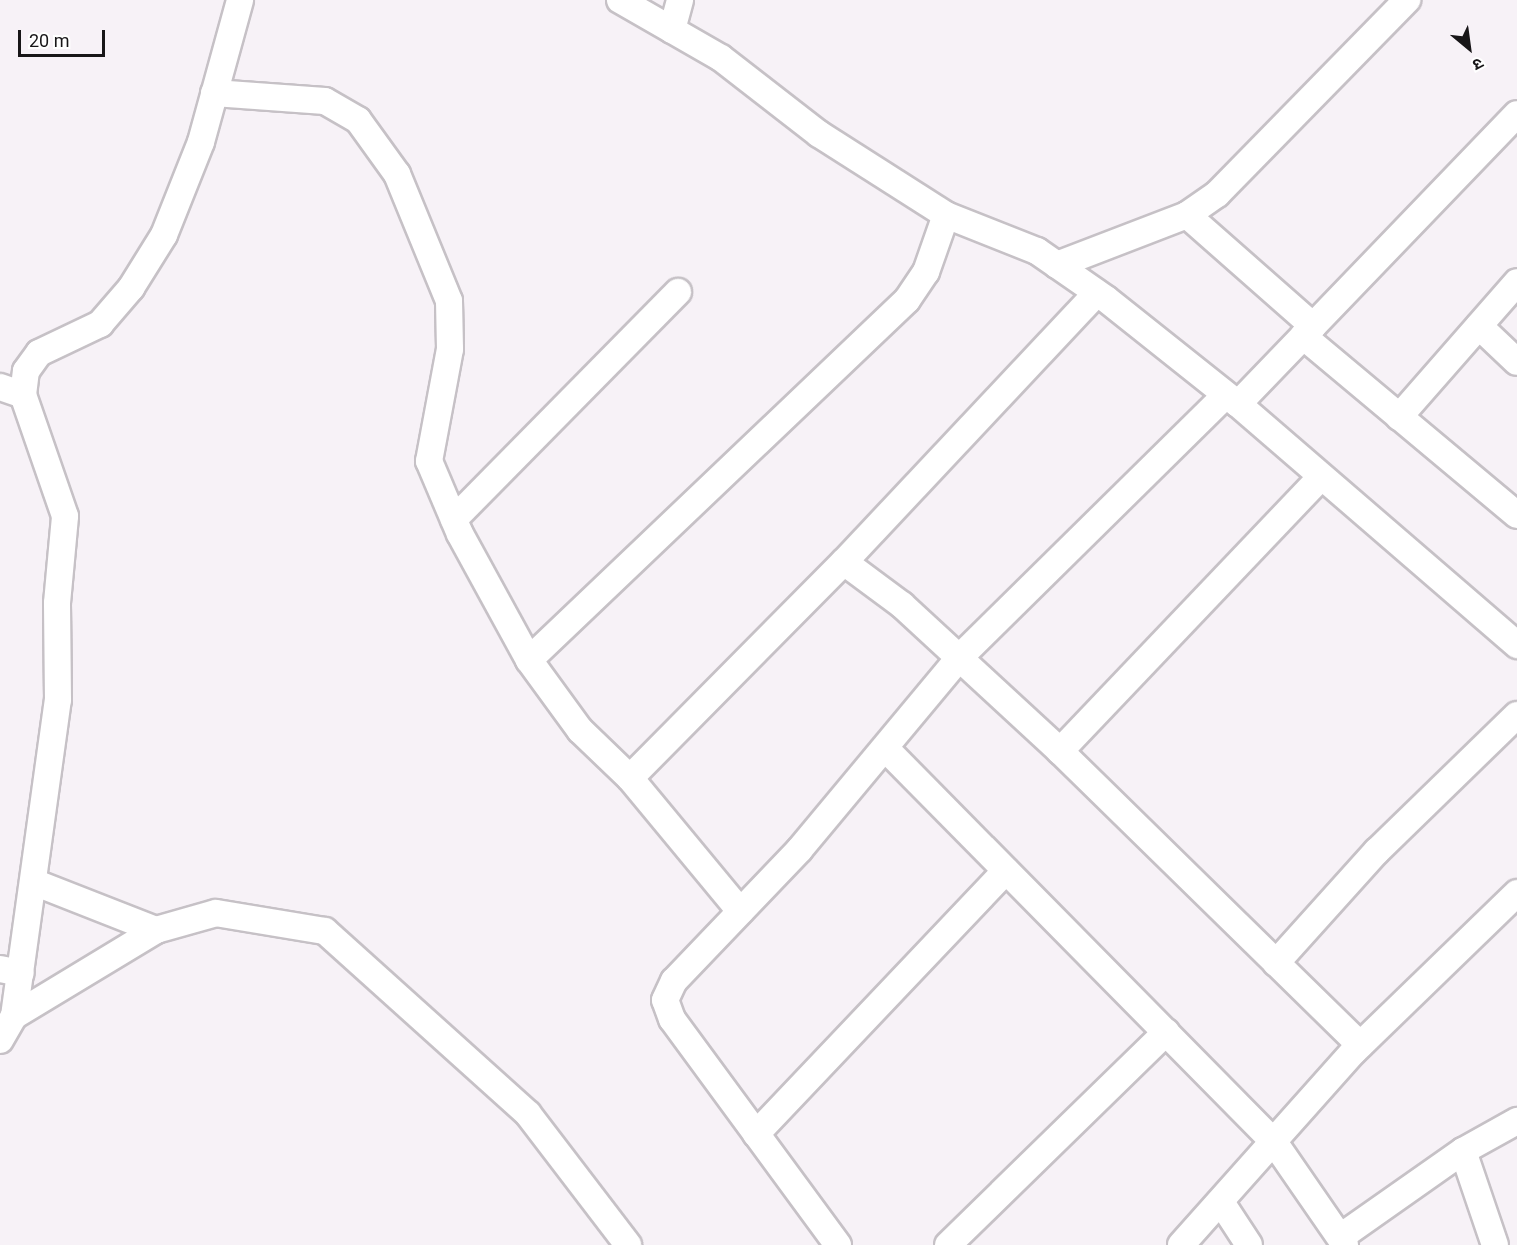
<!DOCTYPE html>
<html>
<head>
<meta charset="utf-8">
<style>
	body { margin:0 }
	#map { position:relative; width:1517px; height:1245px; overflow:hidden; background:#f7f2f7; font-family:Roboto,"Noto Sans Devanagari",sans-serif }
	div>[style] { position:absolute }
	.roads { filter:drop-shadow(2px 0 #c6c1c6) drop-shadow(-2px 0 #c6c1c6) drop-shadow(0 2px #c6c1c6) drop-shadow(0 -2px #c6c1c6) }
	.street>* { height:26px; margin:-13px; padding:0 13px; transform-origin:13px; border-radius:13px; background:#fff }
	span { translate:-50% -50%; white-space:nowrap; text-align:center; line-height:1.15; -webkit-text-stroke:4.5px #fff; paint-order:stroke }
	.north { position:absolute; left:1439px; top:18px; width:60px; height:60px; -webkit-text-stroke:4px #fff; paint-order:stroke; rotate:151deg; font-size:16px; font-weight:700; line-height:24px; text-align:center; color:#181618 }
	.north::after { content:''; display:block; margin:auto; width:21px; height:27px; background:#181618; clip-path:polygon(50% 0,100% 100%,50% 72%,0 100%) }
	.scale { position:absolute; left:18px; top:30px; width:87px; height:27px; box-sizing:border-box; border:3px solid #181618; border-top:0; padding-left:8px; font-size:18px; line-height:21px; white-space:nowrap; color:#181618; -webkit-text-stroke:4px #fff; paint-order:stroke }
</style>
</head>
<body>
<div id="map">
	<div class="roads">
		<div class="street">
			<i style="left:620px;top:0;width:116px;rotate:29.9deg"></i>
			<i style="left:721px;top:58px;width:124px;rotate:37.8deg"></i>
			<i style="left:819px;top:134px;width:151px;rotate:32.5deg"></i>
			<i style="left:946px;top:215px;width:98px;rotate:21.6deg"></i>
			<i style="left:1037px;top:251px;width:84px;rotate:34.8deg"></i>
			<i style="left:1106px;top:299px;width:169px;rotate:38.5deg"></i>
			<i style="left:1238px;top:404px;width:369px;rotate:40.8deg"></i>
			<i style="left:672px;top:30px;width:31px;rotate:-75deg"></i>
			<i style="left:214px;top:93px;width:111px;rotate:4.1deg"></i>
			<i style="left:325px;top:101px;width:38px;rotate:30deg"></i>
			<i style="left:358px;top:120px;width:67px;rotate:54.2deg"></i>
			<i style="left:397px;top:174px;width:137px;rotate:67.7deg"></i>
			<i style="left:449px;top:301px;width:48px;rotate:88.8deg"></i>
			<i style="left:450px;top:349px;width:114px;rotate:100.6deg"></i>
			<i style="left:429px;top:461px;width:79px;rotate:67deg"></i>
			<i style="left:460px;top:534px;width:144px;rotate:61.3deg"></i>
			<i style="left:529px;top:660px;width:87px;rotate:53.9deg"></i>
			<i style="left:580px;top:730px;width:69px;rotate:43.8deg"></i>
			<i style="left:630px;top:778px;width:173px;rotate:50.4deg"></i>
			<i style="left:1187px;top:215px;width:168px;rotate:41.4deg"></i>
			<i style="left:1057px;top:265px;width:139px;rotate:-21deg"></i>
			<i style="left:1187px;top:215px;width:37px;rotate:-35deg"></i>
			<i style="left:1217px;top:194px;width:272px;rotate:-45.6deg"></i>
			<i style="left:1479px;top:326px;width:52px;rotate:43.5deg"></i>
			<i style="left:1303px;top:336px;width:279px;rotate:39.9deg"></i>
			<i style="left:0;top:387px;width:24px;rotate:19deg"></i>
			<i style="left:1238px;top:404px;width:402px;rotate:-46.1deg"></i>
			<i style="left:1399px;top:417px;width:179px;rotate:-48.8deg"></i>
			<i style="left:454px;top:519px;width:319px;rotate:-45.4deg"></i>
			<i style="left:844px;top:562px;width:72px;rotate:36.6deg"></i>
			<i style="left:902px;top:605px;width:215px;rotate:42.7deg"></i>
			<i style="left:1060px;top:751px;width:420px;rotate:44.4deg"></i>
			<i style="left:529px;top:660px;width:522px;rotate:-43.6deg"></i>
			<i style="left:907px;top:300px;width:34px;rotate:-56deg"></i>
			<i style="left:926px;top:272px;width:60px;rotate:-70.7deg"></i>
			<i style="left:886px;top:749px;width:552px;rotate:45.37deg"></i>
			<i style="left:1274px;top:1142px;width:125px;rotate:55.4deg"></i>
			<i style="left:1060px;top:751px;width:378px;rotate:-46.4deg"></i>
			<i style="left:630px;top:778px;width:304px;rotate:-45.3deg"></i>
			<i style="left:844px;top:562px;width:369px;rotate:-46.8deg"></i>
			<i style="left:36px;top:883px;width:129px;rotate:21.4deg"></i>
			<i style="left:1276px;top:963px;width:151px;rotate:-48deg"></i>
			<i style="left:1377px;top:851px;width:195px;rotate:-44.2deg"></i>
			<i style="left:0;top:969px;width:21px;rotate:11deg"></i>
			<i style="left:14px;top:1016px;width:319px;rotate:-82.1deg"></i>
			<i style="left:58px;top:700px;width:97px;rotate:-90.6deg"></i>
			<i style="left:57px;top:603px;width:87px;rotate:-84.7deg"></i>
			<i style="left:65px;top:516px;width:128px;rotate:-109.1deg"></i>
			<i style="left:23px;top:395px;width:24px;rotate:-83deg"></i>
			<i style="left:26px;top:371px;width:22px;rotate:-54deg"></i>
			<i style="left:39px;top:353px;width:68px;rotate:-25.4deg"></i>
			<i style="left:100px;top:324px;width:48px;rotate:-49.3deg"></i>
			<i style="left:131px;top:288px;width:62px;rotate:-58.1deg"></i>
			<i style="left:164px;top:235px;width:100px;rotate:-68.3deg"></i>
			<i style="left:201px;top:142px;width:147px;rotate:-74.6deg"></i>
			<i style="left:0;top:1040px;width:28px;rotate:-60deg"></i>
			<i style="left:14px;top:1016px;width:166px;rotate:-31.2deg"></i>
			<i style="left:156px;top:930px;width:62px;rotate:-15.8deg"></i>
			<i style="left:216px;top:913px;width:110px;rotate:9.4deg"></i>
			<i style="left:325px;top:931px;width:273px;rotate:42deg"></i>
			<i style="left:528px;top:1114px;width:165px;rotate:52.6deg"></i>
			<i style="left:756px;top:1134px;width:363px;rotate:-46.5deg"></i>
			<i style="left:1463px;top:1151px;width:99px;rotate:71.2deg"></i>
			<i style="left:1221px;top:1202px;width:51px;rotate:56.9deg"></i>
			<i style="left:1342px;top:1236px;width:148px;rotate:-35.1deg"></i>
			<i style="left:1463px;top:1151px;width:62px;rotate:-29.1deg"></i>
			<i style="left:838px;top:1245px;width:280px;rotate:-126.3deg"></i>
			<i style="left:672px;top:1019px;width:20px;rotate:-110deg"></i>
			<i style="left:665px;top:1000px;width:21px;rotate:-65deg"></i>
			<i style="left:674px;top:981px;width:182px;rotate:-46.3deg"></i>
			<i style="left:800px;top:849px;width:250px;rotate:-50.2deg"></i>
			<i style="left:960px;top:657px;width:373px;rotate:-44.6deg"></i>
			<i style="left:948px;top:1245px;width:305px;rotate:-44.3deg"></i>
			<i style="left:1181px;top:1245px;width:260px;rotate:-48.3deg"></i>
			<i style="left:1354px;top:1051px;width:227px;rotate:-44.1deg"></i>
		</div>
	</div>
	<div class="north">उ</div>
	<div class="scale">20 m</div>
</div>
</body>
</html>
